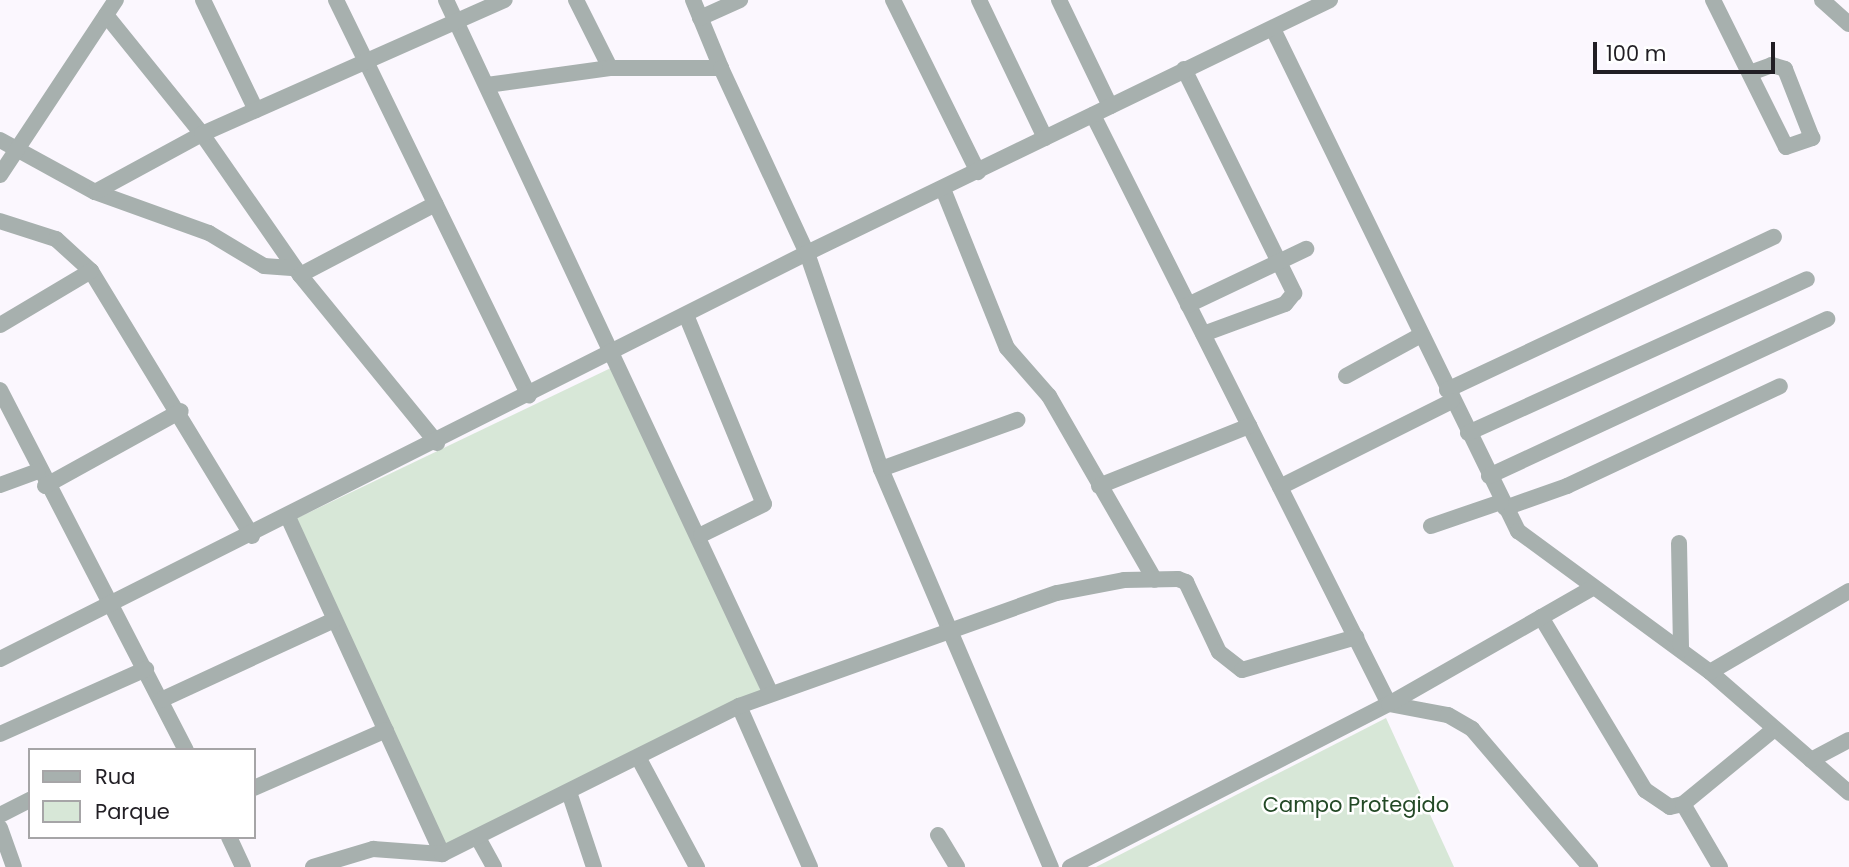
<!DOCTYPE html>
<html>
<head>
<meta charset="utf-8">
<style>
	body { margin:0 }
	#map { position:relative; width:1849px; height:867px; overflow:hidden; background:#fbf7fe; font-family:Poppins,sans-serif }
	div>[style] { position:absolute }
	.green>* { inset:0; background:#d7e7d7 }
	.minor>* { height:16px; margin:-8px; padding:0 8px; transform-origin:8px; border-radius:8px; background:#a7b0ae }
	span { translate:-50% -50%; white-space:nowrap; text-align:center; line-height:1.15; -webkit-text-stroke:5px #fff; paint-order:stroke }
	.park-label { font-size:21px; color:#234926 }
	.legend { position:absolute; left:28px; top:748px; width:228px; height:91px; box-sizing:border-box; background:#fff; border:2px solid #a6a5a7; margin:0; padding:9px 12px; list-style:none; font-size:21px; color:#211e24 }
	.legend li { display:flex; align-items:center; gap:14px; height:35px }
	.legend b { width:35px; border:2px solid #a6a5a7 }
	.scale { position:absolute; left:1593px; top:42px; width:182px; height:32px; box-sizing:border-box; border:4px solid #211e24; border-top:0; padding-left:9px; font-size:21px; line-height:24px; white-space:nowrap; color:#211e24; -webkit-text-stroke:5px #fff; paint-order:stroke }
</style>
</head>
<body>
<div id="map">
	<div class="green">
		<i style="clip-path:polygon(615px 366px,764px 698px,438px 851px,285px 524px)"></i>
		<i style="clip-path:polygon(1386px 718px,1454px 867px,1096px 867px)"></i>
	</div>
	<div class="minor">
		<i style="left:203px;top:0;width:122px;rotate:64.3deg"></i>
		<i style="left:336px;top:0;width:440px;rotate:64deg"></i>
		<i style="left:446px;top:0;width:766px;rotate:64.91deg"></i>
		<i style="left:576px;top:0;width:76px;rotate:63.4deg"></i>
		<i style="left:693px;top:0;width:74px;rotate:67.6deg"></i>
		<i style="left:893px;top:0;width:192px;rotate:63.7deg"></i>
		<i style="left:979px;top:0;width:153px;rotate:64.4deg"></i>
		<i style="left:1059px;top:0;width:118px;rotate:64.3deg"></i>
		<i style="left:1713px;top:0;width:164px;rotate:63.6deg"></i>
		<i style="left:1786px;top:147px;width:28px;rotate:-19deg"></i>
		<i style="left:1812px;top:138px;width:74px;rotate:-111.4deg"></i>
		<i style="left:1785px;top:69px;width:14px;rotate:-163deg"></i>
		<i style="left:1772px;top:65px;width:23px;rotate:160deg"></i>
		<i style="left:1822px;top:0;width:36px;rotate:42deg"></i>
		<i style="left:106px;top:15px;width:153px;rotate:51.1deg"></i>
		<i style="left:202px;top:134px;width:172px;rotate:55.2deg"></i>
		<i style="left:300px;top:275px;width:217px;rotate:50.8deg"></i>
		<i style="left:700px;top:18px;width:44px;rotate:-24.2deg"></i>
		<i style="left:1273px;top:29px;width:559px;rotate:63.99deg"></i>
		<i style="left:1518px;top:531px;width:238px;rotate:36.3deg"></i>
		<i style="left:1710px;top:672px;width:184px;rotate:41deg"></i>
		<i style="left:1184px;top:69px;width:250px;rotate:63.8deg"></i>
		<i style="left:1294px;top:293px;width:14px;rotate:129deg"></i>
		<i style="left:1285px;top:304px;width:87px;rotate:159.9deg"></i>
		<i style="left:487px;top:85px;width:124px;rotate:-7.9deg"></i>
		<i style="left:610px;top:68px;width:111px"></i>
		<i style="left:721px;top:68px;width:204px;rotate:65.1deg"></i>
		<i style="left:807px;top:253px;width:228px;rotate:71.1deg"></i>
		<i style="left:881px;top:469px;width:433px;rotate:66.9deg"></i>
		<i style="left:1093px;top:115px;width:659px;rotate:63.32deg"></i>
		<i style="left:1389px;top:704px;width:60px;rotate:10.6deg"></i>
		<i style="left:1448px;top:715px;width:28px;rotate:30deg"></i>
		<i style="left:1472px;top:729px;width:182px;rotate:49.5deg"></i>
		<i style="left:0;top:140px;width:108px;rotate:28.7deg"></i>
		<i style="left:95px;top:192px;width:121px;rotate:19.8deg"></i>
		<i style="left:209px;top:233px;width:64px;rotate:31deg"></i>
		<i style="left:264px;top:266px;width:31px;rotate:4deg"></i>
		<i style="left:0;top:175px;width:210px;rotate:-56.5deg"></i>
		<i style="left:943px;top:189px;width:171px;rotate:68.1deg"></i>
		<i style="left:1007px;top:348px;width:64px;rotate:48.8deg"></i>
		<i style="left:1049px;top:396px;width:212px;rotate:60.1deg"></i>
		<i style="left:95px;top:192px;width:122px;rotate:-28.5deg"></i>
		<i style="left:202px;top:134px;width:331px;rotate:-23.9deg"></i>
		<i style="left:0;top:221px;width:59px;rotate:17.8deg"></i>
		<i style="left:56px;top:239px;width:47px;rotate:42.4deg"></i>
		<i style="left:91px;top:271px;width:310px;rotate:58.7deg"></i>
		<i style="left:300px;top:275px;width:153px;rotate:-27.7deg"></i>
		<i style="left:1188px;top:305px;width:131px;rotate:-25.4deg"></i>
		<i style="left:686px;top:315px;width:204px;rotate:67.6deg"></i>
		<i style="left:764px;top:504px;width:70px;rotate:153.8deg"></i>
		<i style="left:0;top:325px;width:106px;rotate:-30.7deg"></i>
		<i style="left:1346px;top:376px;width:85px;rotate:-28.7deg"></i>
		<i style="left:0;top:390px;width:405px;rotate:62.7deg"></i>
		<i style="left:1447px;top:390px;width:361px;rotate:-25.1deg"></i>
		<i style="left:1468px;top:433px;width:372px;rotate:-24.4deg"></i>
		<i style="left:881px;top:469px;width:145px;rotate:-19.8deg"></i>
		<i style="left:1489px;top:476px;width:373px;rotate:-24.9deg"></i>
		<i style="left:0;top:485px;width:40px;rotate:-20.2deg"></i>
		<i style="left:45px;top:486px;width:155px;rotate:-28.9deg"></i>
		<i style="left:1099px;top:486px;width:162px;rotate:-21.8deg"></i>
		<i style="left:1280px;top:487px;width:192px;rotate:-26.6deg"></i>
		<i style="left:1505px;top:508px;width:66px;rotate:-19.5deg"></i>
		<i style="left:1567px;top:486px;width:235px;rotate:-25.1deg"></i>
		<i style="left:288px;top:517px;width:371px;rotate:65.4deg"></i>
		<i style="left:1431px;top:526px;width:74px;rotate:-18.9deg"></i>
		<i style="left:1679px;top:543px;width:107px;rotate:88.9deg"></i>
		<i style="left:1541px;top:617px;width:202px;rotate:59deg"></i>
		<i style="left:1645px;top:790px;width:30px;rotate:34deg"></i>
		<i style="left:1670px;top:807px;width:13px;rotate:-13deg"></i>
		<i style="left:0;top:659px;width:903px;rotate:-26.71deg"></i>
		<i style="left:807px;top:253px;width:581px;rotate:-25.82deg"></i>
		<i style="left:1710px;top:672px;width:161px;rotate:-30.2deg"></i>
		<i style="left:161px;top:700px;width:191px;rotate:-24.8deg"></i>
		<i style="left:739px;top:706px;width:176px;rotate:66.2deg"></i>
		<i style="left:0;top:734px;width:160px;rotate:-24deg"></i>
		<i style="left:638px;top:757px;width:125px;rotate:61.8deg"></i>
		<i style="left:1811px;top:760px;width:43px;rotate:-27.8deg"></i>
		<i style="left:254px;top:788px;width:144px;rotate:-23.7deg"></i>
		<i style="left:569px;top:792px;width:79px;rotate:71.6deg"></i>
		<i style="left:0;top:815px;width:34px;rotate:-27deg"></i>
		<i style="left:0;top:828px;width:41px;rotate:70.3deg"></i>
		<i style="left:938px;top:835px;width:37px;rotate:59deg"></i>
		<i style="left:229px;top:837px;width:33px;rotate:65deg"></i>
		<i style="left:478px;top:838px;width:33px;rotate:61deg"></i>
		<i style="left:313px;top:867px;width:63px;rotate:-16.7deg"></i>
		<i style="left:373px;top:849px;width:69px;rotate:4.1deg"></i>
		<i style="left:442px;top:854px;width:332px;rotate:-26.5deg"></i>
		<i style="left:739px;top:706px;width:337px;rotate:-19.6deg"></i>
		<i style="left:1057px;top:593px;width:68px;rotate:-11deg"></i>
		<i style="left:1124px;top:580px;width:54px;rotate:-1.1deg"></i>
		<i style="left:1178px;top:579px;width:9px;rotate:21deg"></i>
		<i style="left:1186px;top:582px;width:77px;rotate:64.8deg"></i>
		<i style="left:1219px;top:652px;width:29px;rotate:38deg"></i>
		<i style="left:1242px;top:670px;width:119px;rotate:-16.1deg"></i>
		<i style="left:1070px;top:867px;width:358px;rotate:-27.1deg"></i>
		<i style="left:1389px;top:704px;width:234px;rotate:-29.7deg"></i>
		<i style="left:1720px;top:867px;width:73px;rotate:-120.4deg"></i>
		<i style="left:1683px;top:804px;width:115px;rotate:-39.4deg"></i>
	</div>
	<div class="park-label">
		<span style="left:1356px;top:805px">Campo Protegido</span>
	</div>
	<ul class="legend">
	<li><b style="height:9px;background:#a7b0ae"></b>Rua</li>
	<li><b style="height:19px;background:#d7e7d7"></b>Parque</li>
	</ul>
	<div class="scale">100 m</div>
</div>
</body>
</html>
